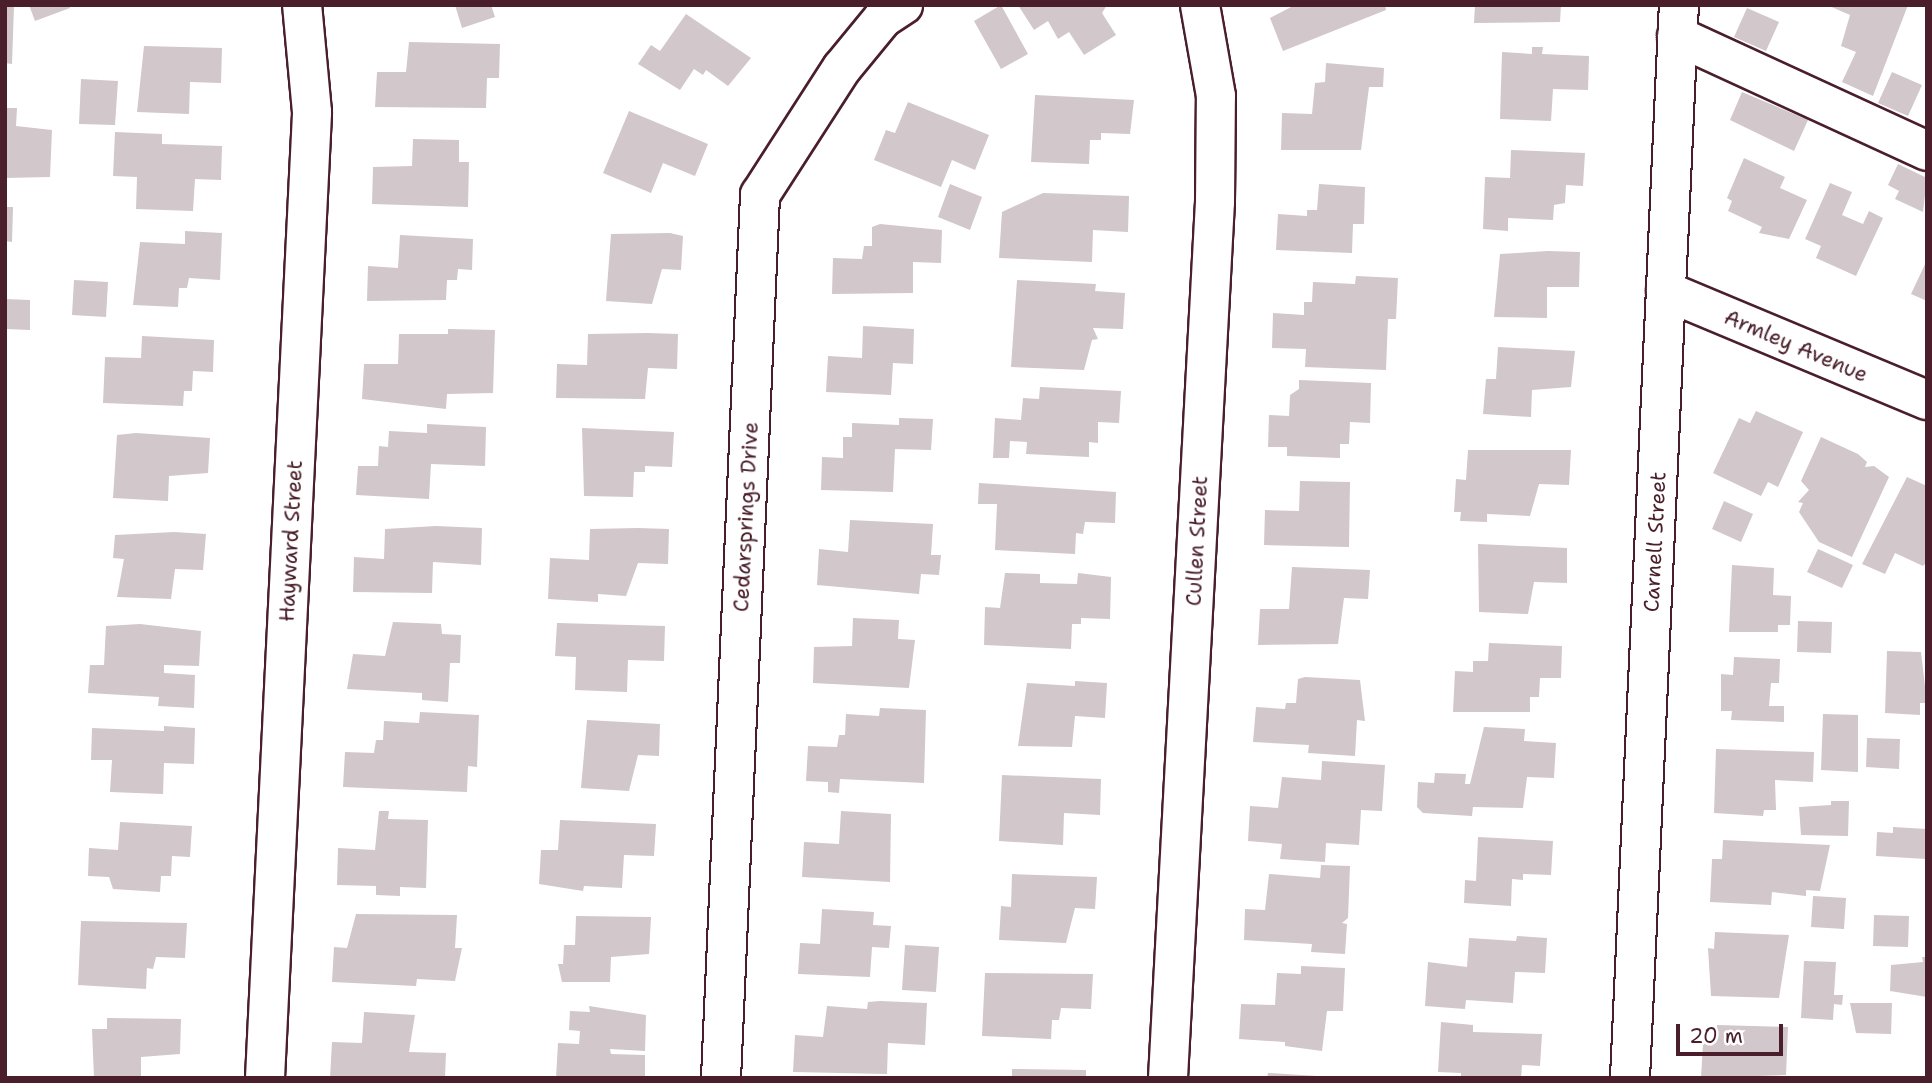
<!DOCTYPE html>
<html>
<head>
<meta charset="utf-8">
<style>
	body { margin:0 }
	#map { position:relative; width:1932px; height:1083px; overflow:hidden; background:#fff; font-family:"Shantell Sans",sans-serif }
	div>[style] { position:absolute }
	.building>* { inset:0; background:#d2c7cb }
	.roads { filter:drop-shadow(2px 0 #4a1f2b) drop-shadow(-2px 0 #4a1f2b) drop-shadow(0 2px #4a1f2b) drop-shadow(0 -2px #4a1f2b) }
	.minor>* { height:38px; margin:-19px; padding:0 19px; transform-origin:19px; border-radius:19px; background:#fff }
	span { translate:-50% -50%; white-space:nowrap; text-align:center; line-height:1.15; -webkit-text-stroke:6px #fff; paint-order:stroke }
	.street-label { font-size:21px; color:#4a1f2b }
	.frame { position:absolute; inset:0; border:7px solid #4a1f2b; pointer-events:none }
	.scale { position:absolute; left:1676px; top:1024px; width:107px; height:32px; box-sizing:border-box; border:4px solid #4a1f2b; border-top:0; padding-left:9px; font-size:21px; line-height:24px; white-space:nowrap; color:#4a1f2b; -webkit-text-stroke:5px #fff; paint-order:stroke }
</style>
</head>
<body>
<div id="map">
	<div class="building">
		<i style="clip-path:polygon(29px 5px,69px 5px,70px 8px,35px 21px)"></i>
		<i style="clip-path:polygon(455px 5px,491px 5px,495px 17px,462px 28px)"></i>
		<i style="clip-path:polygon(1001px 5px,1028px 54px,1001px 69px,974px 21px)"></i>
		<i style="clip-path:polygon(1018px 5px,1107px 5px,1102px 13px,1116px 35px,1084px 55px,1069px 32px,1058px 39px,1048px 21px,1034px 30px)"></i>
		<i style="clip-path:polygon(1295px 5px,1385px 5px,1386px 10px,1283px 51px,1270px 18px)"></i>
		<i style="clip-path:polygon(1475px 5px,1561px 5px,1560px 22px,1474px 23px)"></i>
		<i style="clip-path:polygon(1827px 5px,1908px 5px,1873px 96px,1842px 82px,1856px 52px,1841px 46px,1850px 15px)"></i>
		<i style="clip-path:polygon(5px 6px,14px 6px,12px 64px,5px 63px)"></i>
		<i style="clip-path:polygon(1747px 8px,1779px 22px,1766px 51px,1734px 37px)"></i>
		<i style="clip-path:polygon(686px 14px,751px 58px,728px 86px,706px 70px,703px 75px,694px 69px,680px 90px,638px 64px,651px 45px,660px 51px)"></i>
		<i style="clip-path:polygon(409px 42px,500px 44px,499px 78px,487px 78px,486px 108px,375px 107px,377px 72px,406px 72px)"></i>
		<i style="clip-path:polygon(144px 46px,222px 48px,221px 83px,190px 82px,189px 114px,137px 112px)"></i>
		<i style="clip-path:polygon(1532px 47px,1543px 47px,1542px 54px,1589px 56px,1588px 90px,1553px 89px,1551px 121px,1500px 119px,1502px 52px,1532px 54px)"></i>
		<i style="clip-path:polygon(1326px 63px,1384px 68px,1383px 87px,1369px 87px,1361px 150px,1281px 150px,1282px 113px,1312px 114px,1315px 83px,1325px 82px)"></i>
		<i style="clip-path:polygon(1892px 72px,1922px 85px,1908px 116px,1878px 103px)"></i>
		<i style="clip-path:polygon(81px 79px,118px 81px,115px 125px,79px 124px)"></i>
		<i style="clip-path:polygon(1742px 92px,1808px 120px,1794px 151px,1730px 120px)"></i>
		<i style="clip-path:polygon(1035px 95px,1134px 100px,1130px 134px,1101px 133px,1101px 140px,1090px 140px,1089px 164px,1031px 162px)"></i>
		<i style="clip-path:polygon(908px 102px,989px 135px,975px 170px,952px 160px,941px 187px,874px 160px,886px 130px,895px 133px)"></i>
		<i style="clip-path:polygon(5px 108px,17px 108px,16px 126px,52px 130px,50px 177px,5px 178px)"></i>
		<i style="clip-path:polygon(629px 111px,708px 144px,695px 176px,663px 163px,651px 193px,603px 173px)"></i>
		<i style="clip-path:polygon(115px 132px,162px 134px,162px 144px,222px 146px,221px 180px,195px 179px,193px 211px,136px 209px,137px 177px,113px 176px)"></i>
		<i style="clip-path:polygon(413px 139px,459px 140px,459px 162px,469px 162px,468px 207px,372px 204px,373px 167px,412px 166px)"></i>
		<i style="clip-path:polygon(1511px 150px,1585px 153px,1583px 186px,1566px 185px,1565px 203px,1554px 205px,1553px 220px,1508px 218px,1508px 231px,1483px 229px,1485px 177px,1510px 178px)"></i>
		<i style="clip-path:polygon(1744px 158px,1785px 177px,1780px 188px,1807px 200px,1789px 239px,1759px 233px,1762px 227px,1728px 211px,1732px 201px,1727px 198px)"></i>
		<i style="clip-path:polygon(1898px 164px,1927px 178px,1923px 212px,1895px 199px,1899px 191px,1888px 185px)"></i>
		<i style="clip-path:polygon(1830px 183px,1852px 192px,1842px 215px,1863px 224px,1869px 211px,1883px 218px,1856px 276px,1816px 258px,1821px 246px,1805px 239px)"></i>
		<i style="clip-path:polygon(950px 184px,982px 197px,970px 230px,938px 217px)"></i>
		<i style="clip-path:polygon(1319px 184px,1365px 187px,1364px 224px,1353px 224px,1352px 253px,1276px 250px,1278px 214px,1307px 216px,1307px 210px,1317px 210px)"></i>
		<i style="clip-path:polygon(1043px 193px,1129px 196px,1128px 232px,1093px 230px,1092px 262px,999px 258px,1002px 212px)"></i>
		<i style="clip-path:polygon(5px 207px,13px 207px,12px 242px,5px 241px)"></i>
		<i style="clip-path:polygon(880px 224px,942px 230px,941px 263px,913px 262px,913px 293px,832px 294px,833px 258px,862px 259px,864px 246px,872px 246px,872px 227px)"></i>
		<i style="clip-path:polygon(185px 231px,222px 233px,220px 280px,189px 278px,187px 288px,179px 288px,178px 307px,133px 305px,140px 242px,185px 244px)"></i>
		<i style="clip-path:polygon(670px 233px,683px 236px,681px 270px,662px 269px,652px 304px,606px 301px,611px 234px)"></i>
		<i style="clip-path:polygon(400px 235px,473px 239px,472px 270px,458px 269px,457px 280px,447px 280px,446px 300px,367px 301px,368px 266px,398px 268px)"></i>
		<i style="clip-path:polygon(1548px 251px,1580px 252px,1579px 287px,1547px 287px,1547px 318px,1494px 317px,1500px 254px)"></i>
		<i style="clip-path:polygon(1927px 260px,1927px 301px,1911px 294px)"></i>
		<i style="clip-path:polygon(1356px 276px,1398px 278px,1396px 319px,1388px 319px,1386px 370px,1305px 367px,1306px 349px,1272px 348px,1273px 313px,1304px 315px,1304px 302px,1312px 302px,1313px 282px,1355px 284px)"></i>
		<i style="clip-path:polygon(74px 280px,108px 282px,106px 317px,72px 315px)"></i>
		<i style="clip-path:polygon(1017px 280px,1096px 284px,1095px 291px,1125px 293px,1123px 329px,1093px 328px,1098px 339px,1092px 340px,1084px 370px,1011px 367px)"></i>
		<i style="clip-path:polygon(5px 299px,30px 300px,30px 330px,5px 329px)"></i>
		<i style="clip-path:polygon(863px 326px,914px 329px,913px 364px,893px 363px,891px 395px,826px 392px,828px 356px,862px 358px)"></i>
		<i style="clip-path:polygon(448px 329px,495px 330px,493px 393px,447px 394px,446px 409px,362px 399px,364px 364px,398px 364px,399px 334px,448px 334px)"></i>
		<i style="clip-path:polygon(648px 333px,678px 334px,677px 369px,648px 368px,645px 399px,556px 398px,557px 364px,587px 365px,588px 334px)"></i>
		<i style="clip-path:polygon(142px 336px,214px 340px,213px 372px,193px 371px,192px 391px,184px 391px,183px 406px,103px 403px,105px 357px,141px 358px)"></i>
		<i style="clip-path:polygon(1498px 347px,1575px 351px,1571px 387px,1532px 390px,1531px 417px,1483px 414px,1486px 379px,1496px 379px)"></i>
		<i style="clip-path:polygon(1299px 380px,1371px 383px,1370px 423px,1350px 422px,1349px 444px,1340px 444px,1340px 458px,1287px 456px,1287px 447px,1268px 447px,1269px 415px,1289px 416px,1290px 395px,1299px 389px)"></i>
		<i style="clip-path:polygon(1040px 387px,1121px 391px,1119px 423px,1098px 422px,1098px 443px,1089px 442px,1089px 457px,1026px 454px,1027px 442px,1010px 441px,1009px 458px,993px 458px,995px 418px,1021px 420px,1023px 398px,1039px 399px)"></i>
		<i style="clip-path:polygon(1756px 411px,1803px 432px,1778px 487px,1768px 482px,1761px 496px,1713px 473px,1739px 418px,1750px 423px)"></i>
		<i style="clip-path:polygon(899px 418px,933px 419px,931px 450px,895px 449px,893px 492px,821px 490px,822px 457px,843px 458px,843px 437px,852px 437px,852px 423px,899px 425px)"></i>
		<i style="clip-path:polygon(427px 424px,486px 427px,485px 466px,431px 464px,429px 499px,356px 495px,358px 466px,378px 466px,379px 446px,388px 447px,389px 431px,427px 433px)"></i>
		<i style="clip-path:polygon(582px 428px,674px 432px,672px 467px,645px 466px,645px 472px,634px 472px,633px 497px,584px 496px)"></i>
		<i style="clip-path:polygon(136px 433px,210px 438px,208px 473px,169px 476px,168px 501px,113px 498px,117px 435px)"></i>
		<i style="clip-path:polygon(1821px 437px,1858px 454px,1867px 462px,1865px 467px,1874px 466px,1889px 477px,1852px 557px,1819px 542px,1799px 512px,1803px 503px,1798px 502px,1809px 490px,1801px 481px)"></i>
		<i style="clip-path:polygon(1468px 450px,1571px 450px,1569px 485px,1539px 484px,1530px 516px,1487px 514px,1487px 522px,1460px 521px,1461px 512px,1454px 512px,1456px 479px,1466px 480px)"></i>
		<i style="clip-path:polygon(1907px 477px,1927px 486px,1927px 562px,1923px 566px,1895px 553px,1885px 574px,1862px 564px)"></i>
		<i style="clip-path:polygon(1300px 481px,1350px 482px,1349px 547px,1264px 545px,1265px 510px,1299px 511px)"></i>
		<i style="clip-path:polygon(979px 483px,1116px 492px,1115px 523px,1085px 522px,1083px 534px,1076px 533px,1075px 554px,995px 550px,997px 504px,978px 504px)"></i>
		<i style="clip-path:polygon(1724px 501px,1753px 514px,1741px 542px,1712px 529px)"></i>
		<i style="clip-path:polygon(850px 520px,933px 524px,931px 555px,941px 555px,939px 575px,921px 574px,919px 594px,817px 585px,819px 549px,848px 552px)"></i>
		<i style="clip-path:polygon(436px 526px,482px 528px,481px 565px,433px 562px,432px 593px,353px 592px,354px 557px,384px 559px,385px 529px)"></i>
		<i style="clip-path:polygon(638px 528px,669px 529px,668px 564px,638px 563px,626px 596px,598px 594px,598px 602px,548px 599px,550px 558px,589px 560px,590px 529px)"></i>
		<i style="clip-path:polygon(174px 532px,206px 534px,203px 570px,175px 569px,171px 599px,117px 597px,124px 559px,113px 558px,115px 535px)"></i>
		<i style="clip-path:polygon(1478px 544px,1567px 548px,1567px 583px,1534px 582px,1528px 614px,1479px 612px)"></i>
		<i style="clip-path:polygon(1818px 549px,1853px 565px,1842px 588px,1807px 572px)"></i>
		<i style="clip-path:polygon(1732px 565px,1774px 568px,1773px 595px,1791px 596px,1790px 625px,1778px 625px,1778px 632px,1729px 632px)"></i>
		<i style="clip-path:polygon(1292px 567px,1370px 570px,1368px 599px,1344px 598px,1338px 644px,1258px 645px,1260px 609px,1289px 609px)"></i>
		<i style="clip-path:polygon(1005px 573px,1040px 574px,1040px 583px,1077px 584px,1078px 573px,1111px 577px,1110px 619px,1081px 618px,1081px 624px,1072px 624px,1071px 649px,984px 645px,985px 607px,1000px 608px)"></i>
		<i style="clip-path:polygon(853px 618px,899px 620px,898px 639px,915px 640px,909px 688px,813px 683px,814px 647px,852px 646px)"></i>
		<i style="clip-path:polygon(1798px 621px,1832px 622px,1831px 653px,1797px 652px)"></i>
		<i style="clip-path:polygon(393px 622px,441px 624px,442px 634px,461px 635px,460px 663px,450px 663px,448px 702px,422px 700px,422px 693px,347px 689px,353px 654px,385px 656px)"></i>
		<i style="clip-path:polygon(557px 623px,665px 626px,664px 661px,628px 660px,627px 692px,575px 690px,576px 657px,555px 656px)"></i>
		<i style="clip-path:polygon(140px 624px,201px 631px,199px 666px,164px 665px,164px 673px,195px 675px,194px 708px,158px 706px,159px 697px,88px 693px,90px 665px,104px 665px,106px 626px)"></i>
		<i style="clip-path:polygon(1489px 643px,1562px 646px,1561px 678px,1540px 678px,1539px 697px,1530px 697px,1530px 712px,1453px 712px,1455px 671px,1473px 672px,1473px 661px,1488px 661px)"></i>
		<i style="clip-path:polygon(1887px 651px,1921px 652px,1927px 703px,1920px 703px,1920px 715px,1885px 713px)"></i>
		<i style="clip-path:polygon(1734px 657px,1780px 659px,1779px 683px,1771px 683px,1769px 706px,1784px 706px,1784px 722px,1731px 720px,1732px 711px,1721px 711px,1721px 674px,1733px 675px)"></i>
		<i style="clip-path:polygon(1305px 677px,1360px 680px,1365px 721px,1357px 720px,1355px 756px,1308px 753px,1309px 745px,1253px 742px,1256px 707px,1285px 709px,1286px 703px,1296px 703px,1298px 679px)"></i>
		<i style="clip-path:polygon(1075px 681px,1107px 683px,1105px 718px,1075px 716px,1072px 747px,1018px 746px,1027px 683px,1075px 686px)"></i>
		<i style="clip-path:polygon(880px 708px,926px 710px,924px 783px,840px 779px,839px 793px,828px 792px,828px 782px,806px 781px,808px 746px,837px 747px,839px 735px,845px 735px,846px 714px,879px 716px)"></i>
		<i style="clip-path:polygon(420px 712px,479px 715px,477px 767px,468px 766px,467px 792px,343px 787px,345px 752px,374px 753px,376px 740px,383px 740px,384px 721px,419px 723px)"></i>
		<i style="clip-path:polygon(1823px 714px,1858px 715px,1858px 772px,1821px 770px)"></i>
		<i style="clip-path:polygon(587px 720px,660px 724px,659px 756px,638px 755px,629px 791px,581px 788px)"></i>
		<i style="clip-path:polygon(164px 726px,195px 728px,194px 764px,164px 763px,163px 794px,110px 792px,112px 760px,91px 760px,92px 728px,164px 731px)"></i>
		<i style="clip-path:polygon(1484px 727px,1525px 729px,1524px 741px,1556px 743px,1554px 778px,1527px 777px,1523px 808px,1473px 807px,1472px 816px,1423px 813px,1417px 807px,1418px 782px,1434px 783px,1435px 773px,1466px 774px,1465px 784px,1470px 784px)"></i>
		<i style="clip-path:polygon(1867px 738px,1900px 739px,1899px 769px,1866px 767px)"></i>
		<i style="clip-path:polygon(1716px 749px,1814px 752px,1813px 782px,1775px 780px,1776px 810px,1764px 810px,1763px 816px,1714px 813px)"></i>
		<i style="clip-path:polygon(1322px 761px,1385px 765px,1382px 811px,1361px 810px,1359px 845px,1326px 843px,1325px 862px,1280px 859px,1282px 844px,1248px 841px,1250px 806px,1278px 808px,1282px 777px,1321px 780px)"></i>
		<i style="clip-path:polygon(1002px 775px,1101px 779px,1100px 815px,1064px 813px,1063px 845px,999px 841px)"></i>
		<i style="clip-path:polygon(1831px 801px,1849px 801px,1848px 836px,1801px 835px,1799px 807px,1831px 805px)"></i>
		<i style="clip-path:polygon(379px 811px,389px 811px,388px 819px,428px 820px,426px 888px,400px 887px,400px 896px,376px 895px,376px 886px,337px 885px,338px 848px,375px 850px)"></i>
		<i style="clip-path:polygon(841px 811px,891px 814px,890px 882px,802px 877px,804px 842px,839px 844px)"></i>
		<i style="clip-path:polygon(560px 820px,656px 824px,654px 856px,624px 855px,622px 888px,584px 886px,583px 891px,539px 884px,541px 850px,558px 850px)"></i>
		<i style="clip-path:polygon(120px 822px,192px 826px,190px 857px,172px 856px,171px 876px,161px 876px,160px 892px,113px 889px,109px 877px,88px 876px,89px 848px,118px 850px)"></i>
		<i style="clip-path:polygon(1893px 827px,1927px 829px,1926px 859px,1876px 856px,1877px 832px,1893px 833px)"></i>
		<i style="clip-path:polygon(1478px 837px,1553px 841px,1551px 875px,1523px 874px,1523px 880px,1512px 879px,1511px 906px,1464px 903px,1465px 880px,1476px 881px)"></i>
		<i style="clip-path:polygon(1723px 840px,1830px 845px,1820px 891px,1806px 890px,1806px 896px,1772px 892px,1771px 905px,1710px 902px,1712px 859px,1722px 859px)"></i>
		<i style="clip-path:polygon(1321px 865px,1350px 866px,1348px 918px,1342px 923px,1347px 924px,1345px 954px,1311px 952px,1312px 944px,1244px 940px,1245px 909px,1265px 910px,1269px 874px,1320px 878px)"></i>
		<i style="clip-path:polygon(1012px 874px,1097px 877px,1095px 909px,1075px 908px,1066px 943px,999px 940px,1001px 906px,1011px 907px)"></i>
		<i style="clip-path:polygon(1813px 896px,1846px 898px,1844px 929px,1811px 927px)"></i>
		<i style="clip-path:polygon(822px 909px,874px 912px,873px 925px,891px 926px,889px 948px,872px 947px,870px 977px,798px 974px,800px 943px,820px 944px)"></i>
		<i style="clip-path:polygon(356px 914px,457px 915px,455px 948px,462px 948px,455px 981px,417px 979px,416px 986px,332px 982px,334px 947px,347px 948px)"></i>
		<i style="clip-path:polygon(1874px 915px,1909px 916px,1908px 947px,1873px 946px)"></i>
		<i style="clip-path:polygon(576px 916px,651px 917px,649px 954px,611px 957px,610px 982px,562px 982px,558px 964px,563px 964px,564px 945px,575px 945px)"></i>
		<i style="clip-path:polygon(81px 921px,187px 923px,185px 958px,156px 957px,153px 969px,147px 968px,146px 989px,78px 985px)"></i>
		<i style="clip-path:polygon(1715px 932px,1789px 935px,1779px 998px,1711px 996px,1708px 948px,1714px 949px)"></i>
		<i style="clip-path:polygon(1517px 936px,1547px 938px,1545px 973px,1515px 972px,1513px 1003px,1466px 1000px,1465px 1009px,1425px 1006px,1428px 962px,1467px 967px,1469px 938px,1516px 941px)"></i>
		<i style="clip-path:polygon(905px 945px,939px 947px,936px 992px,902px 990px)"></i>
		<i style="clip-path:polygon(1922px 957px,1927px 957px,1927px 997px,1890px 991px,1891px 965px,1923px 962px)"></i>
		<i style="clip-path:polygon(1804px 961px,1836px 962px,1834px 995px,1843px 995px,1842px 1005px,1834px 1004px,1833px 1020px,1801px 1018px)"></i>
		<i style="clip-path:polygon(1301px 966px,1345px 968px,1343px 1011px,1327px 1011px,1322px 1051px,1285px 1046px,1285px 1042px,1239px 1039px,1241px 1004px,1275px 1005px,1277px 973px,1301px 974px)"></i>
		<i style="clip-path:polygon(985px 973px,1093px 974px,1091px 1009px,1061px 1008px,1059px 1020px,1052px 1020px,1051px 1039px,982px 1036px)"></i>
		<i style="clip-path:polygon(880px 1001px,927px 1003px,925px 1045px,888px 1043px,887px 1074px,793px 1072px,795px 1035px,823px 1037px,827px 1006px,867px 1009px,868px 1002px)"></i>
		<i style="clip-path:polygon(1850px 1003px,1892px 1003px,1891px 1034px,1856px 1033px)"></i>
		<i style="clip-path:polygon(589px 1006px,646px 1015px,645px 1051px,610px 1049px,611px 1054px,645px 1055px,645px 1078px,556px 1078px,558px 1043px,579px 1044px,580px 1031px,569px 1030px,570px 1011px,590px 1012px)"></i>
		<i style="clip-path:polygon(364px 1012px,415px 1015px,409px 1052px,446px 1053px,445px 1078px,330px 1078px,332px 1042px,362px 1043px)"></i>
		<i style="clip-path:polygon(107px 1018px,181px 1019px,180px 1054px,141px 1057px,141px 1078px,94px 1078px,92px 1029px,107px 1029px)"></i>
		<i style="clip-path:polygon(1441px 1022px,1473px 1025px,1473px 1032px,1542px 1034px,1540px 1066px,1522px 1065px,1521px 1078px,1461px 1078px,1461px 1073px,1438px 1072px)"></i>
		<i style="clip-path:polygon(1717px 1025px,1788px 1027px,1786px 1075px,1701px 1078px,1703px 1043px,1716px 1043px)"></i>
		<i style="clip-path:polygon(1012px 1069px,1086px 1070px,1086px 1078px,1012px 1078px)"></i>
		<i style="clip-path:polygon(1268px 1073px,1317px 1076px,1317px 1078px,1267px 1078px)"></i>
	</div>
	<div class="roads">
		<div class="minor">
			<i style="left:1677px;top:36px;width:275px;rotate:24.7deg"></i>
			<i style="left:1666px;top:291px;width:283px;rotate:22.7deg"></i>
			<i style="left:265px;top:1078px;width:967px;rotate:-87.21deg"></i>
			<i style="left:312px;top:112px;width:107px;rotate:-95.3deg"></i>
			<i style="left:721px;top:1078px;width:884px;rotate:-87.47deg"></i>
			<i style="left:760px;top:195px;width:151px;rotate:-57.2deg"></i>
			<i style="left:842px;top:68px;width:65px;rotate:-50.6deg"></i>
			<i style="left:883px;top:18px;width:24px;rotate:-33deg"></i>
			<i style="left:1168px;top:1078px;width:877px;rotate:-86.93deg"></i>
			<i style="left:1215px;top:202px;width:106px;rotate:-89.5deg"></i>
			<i style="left:1216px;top:96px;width:92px;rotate:-100deg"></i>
			<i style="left:1630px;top:1078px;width:1074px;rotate:-87.39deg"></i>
		</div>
	</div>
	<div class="street-label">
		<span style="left:1796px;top:346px;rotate:23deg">Armley Avenue</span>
		<span style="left:746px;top:517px;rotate:-87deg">Cedarsprings Drive</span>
		<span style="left:291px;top:541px;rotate:-87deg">Hayward Street</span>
		<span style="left:1197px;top:541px;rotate:-87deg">Cullen Street</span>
		<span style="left:1655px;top:542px;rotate:-87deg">Carnell Street</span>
	</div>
	<div class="frame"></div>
	<div class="scale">20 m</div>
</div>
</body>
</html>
